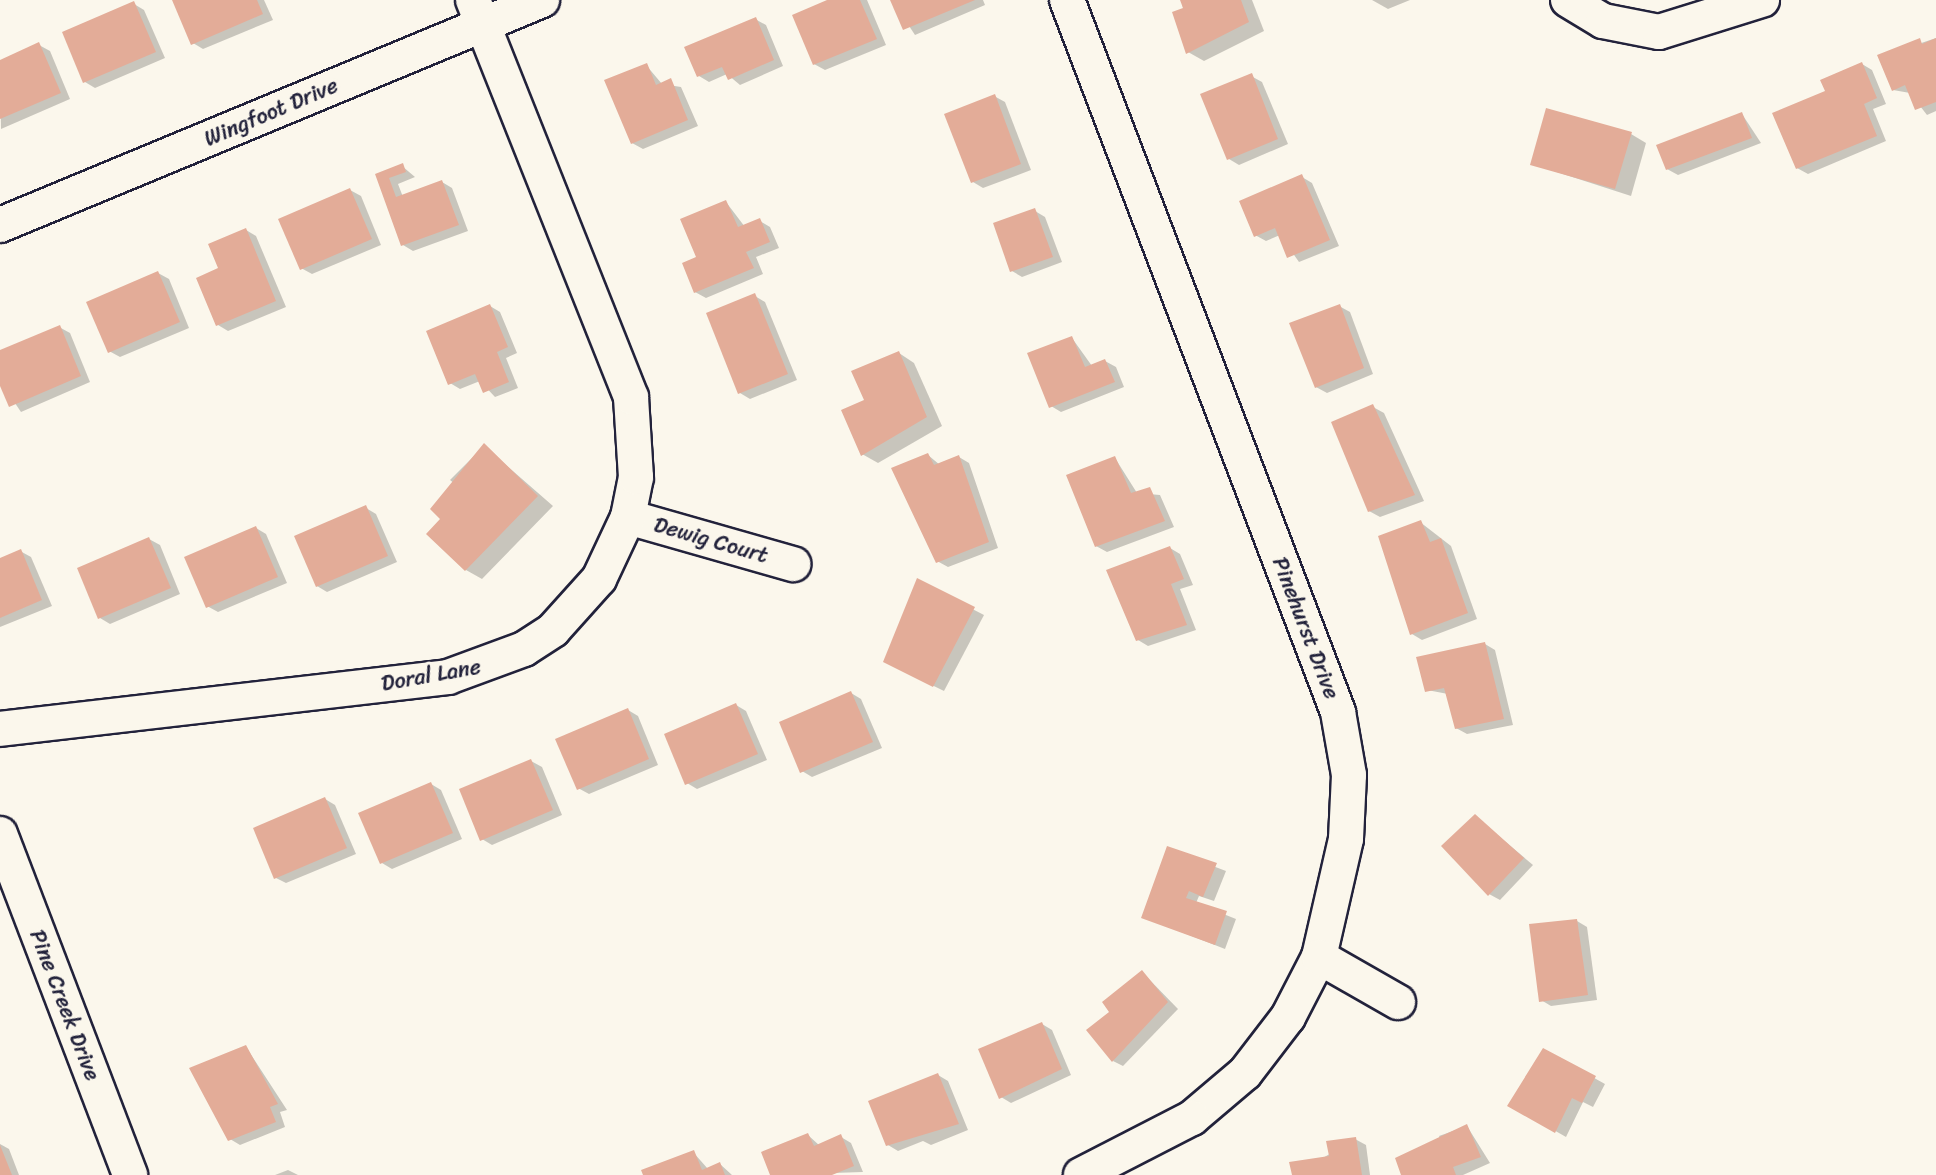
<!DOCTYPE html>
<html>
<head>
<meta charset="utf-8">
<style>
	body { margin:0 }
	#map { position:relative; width:1936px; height:1175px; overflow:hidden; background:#fbf7ec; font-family:Sriracha,sans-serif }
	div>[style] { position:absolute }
	.shadow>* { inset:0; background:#0003 }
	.building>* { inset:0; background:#e3ac98 }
	.roads { filter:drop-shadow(2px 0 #22223b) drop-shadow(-2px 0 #22223b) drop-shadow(0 2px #22223b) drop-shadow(0 -2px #22223b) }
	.minor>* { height:34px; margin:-17px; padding:0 17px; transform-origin:17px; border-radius:17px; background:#fbf7ec }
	span { translate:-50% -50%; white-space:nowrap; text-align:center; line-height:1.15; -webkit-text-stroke:6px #fbf7ec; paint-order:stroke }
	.street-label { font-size:22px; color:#22223b }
</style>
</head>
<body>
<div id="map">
	<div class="shadow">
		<i style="clip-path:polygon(174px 0,264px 0,273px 20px,203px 49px,193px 43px)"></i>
		<i style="clip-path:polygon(832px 0,867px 0,886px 45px,825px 70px,814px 64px)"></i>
		<i style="clip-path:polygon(892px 0,983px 0,985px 5px,915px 35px)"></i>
		<i style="clip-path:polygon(1182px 0,1252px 0,1264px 31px,1204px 61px,1188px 52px)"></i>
		<i style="clip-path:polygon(1372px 0,1410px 0,1388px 9px)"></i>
		<i style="clip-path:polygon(134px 4px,144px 10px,165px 58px,95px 88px,85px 82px)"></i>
		<i style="clip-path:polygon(755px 19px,766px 25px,783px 66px,740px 85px,727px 74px,709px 82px,699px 76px)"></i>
		<i style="clip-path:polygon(1936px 38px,1936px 111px,1927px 115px,1910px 93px,1893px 90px,1880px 57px)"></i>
		<i style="clip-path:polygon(39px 45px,50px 51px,70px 99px,1px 129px,0 62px)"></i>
		<i style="clip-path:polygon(1862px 64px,1872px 70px,1886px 104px,1873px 109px,1886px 141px,1808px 174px,1797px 168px,1828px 92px)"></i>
		<i style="clip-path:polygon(646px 65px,662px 84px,681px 87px,698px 126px,643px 149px,632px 143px)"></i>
		<i style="clip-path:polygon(1251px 76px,1262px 82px,1288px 144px,1239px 165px,1229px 159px)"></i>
		<i style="clip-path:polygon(994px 96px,1005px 102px,1031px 170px,983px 188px,973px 182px)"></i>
		<i style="clip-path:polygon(1742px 114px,1761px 143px,1678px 175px,1667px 169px)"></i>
		<i style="clip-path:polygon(1631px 134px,1646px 143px,1631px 196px,1532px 164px)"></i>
		<i style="clip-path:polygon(402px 166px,415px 177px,398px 184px,403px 197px,442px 182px,452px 188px,468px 231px,413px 251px,403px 245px,377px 175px)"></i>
		<i style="clip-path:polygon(1302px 177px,1312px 183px,1339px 246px,1299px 262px,1280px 235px,1266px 241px,1255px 235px)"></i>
		<i style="clip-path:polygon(350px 190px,361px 196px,381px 245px,312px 274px,301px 268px)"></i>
		<i style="clip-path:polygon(726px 202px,745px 227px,760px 221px,770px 227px,779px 248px,756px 257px,763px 274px,706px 298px,695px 292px,698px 258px)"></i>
		<i style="clip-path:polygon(1035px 211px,1045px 217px,1062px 262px,1022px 277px,1012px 271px)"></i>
		<i style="clip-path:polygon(246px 230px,256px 236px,286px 307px,228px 331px,218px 325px,221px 269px)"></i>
		<i style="clip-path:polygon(158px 273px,169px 279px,189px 328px,120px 357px,109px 351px)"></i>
		<i style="clip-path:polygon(755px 296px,765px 302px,797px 380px,750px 399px,740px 393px)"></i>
		<i style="clip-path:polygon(490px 306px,500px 312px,517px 353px,506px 358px,518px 388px,495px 397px,480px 381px,460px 389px,450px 383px)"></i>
		<i style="clip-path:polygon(1339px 306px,1350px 312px,1373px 374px,1327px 393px,1316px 387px)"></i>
		<i style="clip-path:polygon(59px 327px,70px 333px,90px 382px,21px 412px,0 381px,0 353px)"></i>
		<i style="clip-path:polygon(1072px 338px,1092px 366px,1105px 361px,1116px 367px,1124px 387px,1061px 412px,1051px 406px)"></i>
		<i style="clip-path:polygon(899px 353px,914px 363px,942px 426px,878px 463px,862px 454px,866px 401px)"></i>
		<i style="clip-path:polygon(1373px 407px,1384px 413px,1424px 501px,1380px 517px,1369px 511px)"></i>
		<i style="clip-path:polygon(484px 446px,553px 506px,482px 579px,466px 570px,443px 519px,456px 485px,450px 480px)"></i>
		<i style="clip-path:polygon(928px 455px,940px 465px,959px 457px,969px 463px,998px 548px,948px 567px,937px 561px)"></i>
		<i style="clip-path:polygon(1115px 458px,1137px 493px,1160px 495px,1174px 527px,1107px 552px,1096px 546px)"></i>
		<i style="clip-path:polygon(366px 508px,376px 514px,397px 562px,327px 592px,317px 586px)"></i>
		<i style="clip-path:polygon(1420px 522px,1451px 546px,1477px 619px,1422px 640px,1412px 634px)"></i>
		<i style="clip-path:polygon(256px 528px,266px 534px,287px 583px,218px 612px,207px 606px)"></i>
		<i style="clip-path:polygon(149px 539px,160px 545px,180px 594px,110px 624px,100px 618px)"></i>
		<i style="clip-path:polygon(1170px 548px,1180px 554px,1193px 585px,1180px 589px,1196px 630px,1148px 646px,1138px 640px)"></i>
		<i style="clip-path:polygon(20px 551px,31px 557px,52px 606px,0 627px,0 560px)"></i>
		<i style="clip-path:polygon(918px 581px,984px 615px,944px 691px,895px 667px)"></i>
		<i style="clip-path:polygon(1485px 644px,1495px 650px,1513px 725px,1467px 734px,1456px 728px,1448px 694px,1427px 690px)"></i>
		<i style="clip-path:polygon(851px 693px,861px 699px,882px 748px,812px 777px,802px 771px)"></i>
		<i style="clip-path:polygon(736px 705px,746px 711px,767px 760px,697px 789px,687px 783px)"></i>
		<i style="clip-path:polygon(628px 710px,638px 716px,658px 765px,589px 794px,578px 788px)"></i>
		<i style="clip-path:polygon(531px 761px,542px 767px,562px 815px,492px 845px,482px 839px)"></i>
		<i style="clip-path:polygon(431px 784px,441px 790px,462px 839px,392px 869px,382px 863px)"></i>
		<i style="clip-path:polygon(325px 799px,335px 805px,356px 854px,286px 883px,276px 878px)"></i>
		<i style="clip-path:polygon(1475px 816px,1533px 865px,1500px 900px,1489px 894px)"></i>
		<i style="clip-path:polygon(1168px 849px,1226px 871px,1214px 901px,1199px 896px,1196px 903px,1236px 919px,1225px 949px,1143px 917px)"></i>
		<i style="clip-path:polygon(1577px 921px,1587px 927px,1597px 1000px,1551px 1006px,1541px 1000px)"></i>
		<i style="clip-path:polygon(1142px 972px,1178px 1009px,1123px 1066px,1113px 1061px)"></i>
		<i style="clip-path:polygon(1042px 1024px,1052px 1030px,1071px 1075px,1011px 1103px,1001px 1097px)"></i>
		<i style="clip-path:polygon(246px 1047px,287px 1110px,280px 1112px,285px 1127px,240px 1145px,230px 1139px)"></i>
		<i style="clip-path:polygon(1544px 1050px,1605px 1084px,1593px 1107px,1583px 1102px,1566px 1137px,1510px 1105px)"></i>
		<i style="clip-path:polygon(938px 1075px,948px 1081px,968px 1130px,931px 1145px,923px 1141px,898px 1151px,888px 1145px)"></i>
		<i style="clip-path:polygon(1467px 1126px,1490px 1163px,1463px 1175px,1404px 1175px,1442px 1143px,1439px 1136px)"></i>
		<i style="clip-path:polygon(808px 1135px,820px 1146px,841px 1137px,851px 1143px,863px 1172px,773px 1175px)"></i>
		<i style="clip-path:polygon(1355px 1139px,1366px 1145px,1370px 1175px,1294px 1175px)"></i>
		<i style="clip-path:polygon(0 1144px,9px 1149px,19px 1175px,0 1175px)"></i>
		<i style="clip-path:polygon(693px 1152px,708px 1169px,720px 1164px,732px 1175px,645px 1175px)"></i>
		<i style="clip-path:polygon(288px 1170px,298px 1175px,275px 1175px)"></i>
	</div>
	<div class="building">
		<i style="clip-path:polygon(172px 0,257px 0,263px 14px,191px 45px)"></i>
		<i style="clip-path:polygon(827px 0,860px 0,877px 39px,813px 65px,792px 15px)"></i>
		<i style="clip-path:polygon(890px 0,975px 0,903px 30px)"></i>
		<i style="clip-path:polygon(1180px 0,1241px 0,1249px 22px,1186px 54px,1172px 12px,1183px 8px)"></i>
		<i style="clip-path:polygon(134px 1px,156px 52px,83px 83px,62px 32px)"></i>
		<i style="clip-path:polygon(756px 17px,774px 60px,728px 80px,722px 67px,697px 77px,684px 47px)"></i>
		<i style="clip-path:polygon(1920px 38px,1922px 44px,1936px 38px,1936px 102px,1915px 110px,1905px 85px,1892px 91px,1877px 55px)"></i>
		<i style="clip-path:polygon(39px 42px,61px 93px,0 119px,0 60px)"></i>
		<i style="clip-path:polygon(1862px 62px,1877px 98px,1864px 104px,1877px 136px,1796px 169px,1772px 113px,1825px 91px,1820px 80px)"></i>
		<i style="clip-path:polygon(647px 63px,656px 85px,671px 78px,688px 120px,631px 144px,604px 80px)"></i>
		<i style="clip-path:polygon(1252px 73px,1278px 139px,1227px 160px,1200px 94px)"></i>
		<i style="clip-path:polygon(995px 94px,1021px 164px,971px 183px,944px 114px)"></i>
		<i style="clip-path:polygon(1546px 108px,1632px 132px,1615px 189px,1530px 165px)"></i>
		<i style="clip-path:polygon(1742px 112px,1752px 138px,1666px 170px,1656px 145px)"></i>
		<i style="clip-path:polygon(403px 163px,406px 172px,389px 178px,396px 197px,442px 180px,459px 225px,401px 246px,375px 174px)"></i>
		<i style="clip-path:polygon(1302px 174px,1330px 240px,1287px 258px,1275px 228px,1254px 237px,1239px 201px)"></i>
		<i style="clip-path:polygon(350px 188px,372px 239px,300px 270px,278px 219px)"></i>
		<i style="clip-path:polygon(726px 200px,738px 227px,760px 218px,770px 242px,746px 252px,754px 268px,694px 293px,682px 263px,696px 257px,680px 219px)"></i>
		<i style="clip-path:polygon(1035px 208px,1053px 257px,1010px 272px,993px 223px)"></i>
		<i style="clip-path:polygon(246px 228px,276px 301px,216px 326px,196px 278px,218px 268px,208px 244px)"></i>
		<i style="clip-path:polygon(158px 271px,180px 322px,108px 353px,86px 302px)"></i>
		<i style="clip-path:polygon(755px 293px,788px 374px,738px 394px,706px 313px)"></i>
		<i style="clip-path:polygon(490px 304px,508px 347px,497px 352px,509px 382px,483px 393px,475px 374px,448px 385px,426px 331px)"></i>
		<i style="clip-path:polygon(1340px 304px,1364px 368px,1315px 388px,1289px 323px)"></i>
		<i style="clip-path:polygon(60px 325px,81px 376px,9px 407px,0 386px,0 350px)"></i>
		<i style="clip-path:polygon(1072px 336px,1085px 367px,1105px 359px,1115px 382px,1049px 408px,1027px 353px)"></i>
		<i style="clip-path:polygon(899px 351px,927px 417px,861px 456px,841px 410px,864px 400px,851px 371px)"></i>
		<i style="clip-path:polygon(1373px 404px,1415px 495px,1368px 512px,1331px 422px)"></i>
		<i style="clip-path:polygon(484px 443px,538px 496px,465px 571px,426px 534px,440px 519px,430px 509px)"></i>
		<i style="clip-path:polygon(928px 453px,934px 465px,959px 455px,989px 542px,936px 563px,891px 468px)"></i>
		<i style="clip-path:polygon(1115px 456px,1131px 493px,1150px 487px,1165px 521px,1095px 547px,1066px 475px)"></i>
		<i style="clip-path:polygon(366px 505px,388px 556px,316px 587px,294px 536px)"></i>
		<i style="clip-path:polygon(1421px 520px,1430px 542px,1441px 538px,1468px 613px,1410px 635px,1378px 536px)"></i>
		<i style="clip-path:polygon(256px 526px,278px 577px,206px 608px,184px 557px)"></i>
		<i style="clip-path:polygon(149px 537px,171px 588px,98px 619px,77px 568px)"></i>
		<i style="clip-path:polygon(1170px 546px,1184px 579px,1171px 584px,1187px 625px,1136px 641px,1106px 570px)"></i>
		<i style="clip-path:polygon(21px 549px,42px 600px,0 618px,0 558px)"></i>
		<i style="clip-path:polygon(917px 578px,975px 607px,933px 687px,883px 662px)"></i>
		<i style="clip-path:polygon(1485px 642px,1504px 719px,1455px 729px,1444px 688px,1425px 692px,1416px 657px)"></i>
		<i style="clip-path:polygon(851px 691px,873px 742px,800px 773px,779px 722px)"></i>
		<i style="clip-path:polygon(736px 703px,758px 754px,685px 785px,664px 734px)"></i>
		<i style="clip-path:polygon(628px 708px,649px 759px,577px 790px,555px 739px)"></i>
		<i style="clip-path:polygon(531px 759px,553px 810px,480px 841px,459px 789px)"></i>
		<i style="clip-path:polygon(431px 782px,453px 833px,380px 864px,358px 813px)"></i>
		<i style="clip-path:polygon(325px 797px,347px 848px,274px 879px,253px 828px)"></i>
		<i style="clip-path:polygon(1475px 814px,1524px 858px,1488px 896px,1441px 846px)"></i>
		<i style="clip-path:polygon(1167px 846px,1217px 863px,1203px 897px,1189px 891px,1186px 898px,1227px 911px,1215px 945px,1141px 918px)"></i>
		<i style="clip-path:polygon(1577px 919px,1588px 995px,1539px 1002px,1529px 924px)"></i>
		<i style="clip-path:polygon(1142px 970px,1168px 1002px,1112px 1062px,1086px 1030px,1109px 1012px,1102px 1002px)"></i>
		<i style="clip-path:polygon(1042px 1022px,1062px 1069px,999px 1099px,978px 1049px)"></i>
		<i style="clip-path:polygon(246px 1045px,278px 1104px,270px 1107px,276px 1122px,228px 1141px,189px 1068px)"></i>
		<i style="clip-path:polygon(1543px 1048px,1596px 1076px,1582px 1103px,1572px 1098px,1555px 1133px,1507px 1106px)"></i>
		<i style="clip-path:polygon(938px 1073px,959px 1124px,886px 1146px,868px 1101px)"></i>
		<i style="clip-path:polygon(1467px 1124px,1481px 1157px,1453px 1167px,1456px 1175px,1401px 1175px,1395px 1158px)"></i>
		<i style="clip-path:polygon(808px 1133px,814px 1146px,841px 1134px,854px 1166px,832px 1175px,770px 1175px,761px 1152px)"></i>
		<i style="clip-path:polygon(1356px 1137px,1362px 1175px,1292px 1175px,1289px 1162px,1329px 1156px,1326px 1141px)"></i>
		<i style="clip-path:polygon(0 1145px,12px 1175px,0 1175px)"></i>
		<i style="clip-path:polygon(694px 1150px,702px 1170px,720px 1162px,725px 1175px,643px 1175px,641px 1170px)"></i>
	</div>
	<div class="roads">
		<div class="minor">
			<i style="left:1067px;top:0;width:762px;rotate:69.16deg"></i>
			<i style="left:1338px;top:712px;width:64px;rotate:80.1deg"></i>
			<i style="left:1349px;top:775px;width:64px;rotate:92.7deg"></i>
			<i style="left:1346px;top:839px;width:121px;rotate:102.9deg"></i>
			<i style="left:1319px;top:957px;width:68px;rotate:117.3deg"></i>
			<i style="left:1288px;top:1017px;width:71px;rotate:127.5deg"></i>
			<i style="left:1245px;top:1073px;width:70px;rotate:139.7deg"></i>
			<i style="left:1192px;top:1118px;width:125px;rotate:152.8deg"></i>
			<i style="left:1568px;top:0;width:41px;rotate:31deg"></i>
			<i style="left:1603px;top:21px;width:57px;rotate:11.1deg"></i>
			<i style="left:1659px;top:32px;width:108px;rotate:-17.3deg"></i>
			<i style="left:0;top:225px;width:587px;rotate:-22.54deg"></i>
			<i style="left:628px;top:517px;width:172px;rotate:15.9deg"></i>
			<i style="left:0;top:729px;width:451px;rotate:-6.6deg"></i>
			<i style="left:448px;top:677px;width:81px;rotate:-20.2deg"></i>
			<i style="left:524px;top:649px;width:35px;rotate:-33deg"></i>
			<i style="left:553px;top:630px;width:69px;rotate:-48deg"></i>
			<i style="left:599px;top:579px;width:68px;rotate:-64.9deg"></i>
			<i style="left:628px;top:517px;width:41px;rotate:-78.7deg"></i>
			<i style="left:636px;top:477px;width:80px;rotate:-93.6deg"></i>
			<i style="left:631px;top:397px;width:427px;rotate:-111.7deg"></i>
			<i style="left:0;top:834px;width:365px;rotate:69.1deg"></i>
			<i style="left:1319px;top:957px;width:91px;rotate:29.7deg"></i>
		</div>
	</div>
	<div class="street-label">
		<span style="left:271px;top:112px;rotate:-23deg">Wingfoot Drive</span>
		<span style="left:711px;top:540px;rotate:16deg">Dewig Court</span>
		<span style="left:1306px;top:628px;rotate:69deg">Pinehurst Drive</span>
		<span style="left:431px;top:675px;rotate:-10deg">Doral Lane</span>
		<span style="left:65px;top:1005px;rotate:69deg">Pine Creek Drive</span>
	</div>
</div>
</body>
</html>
